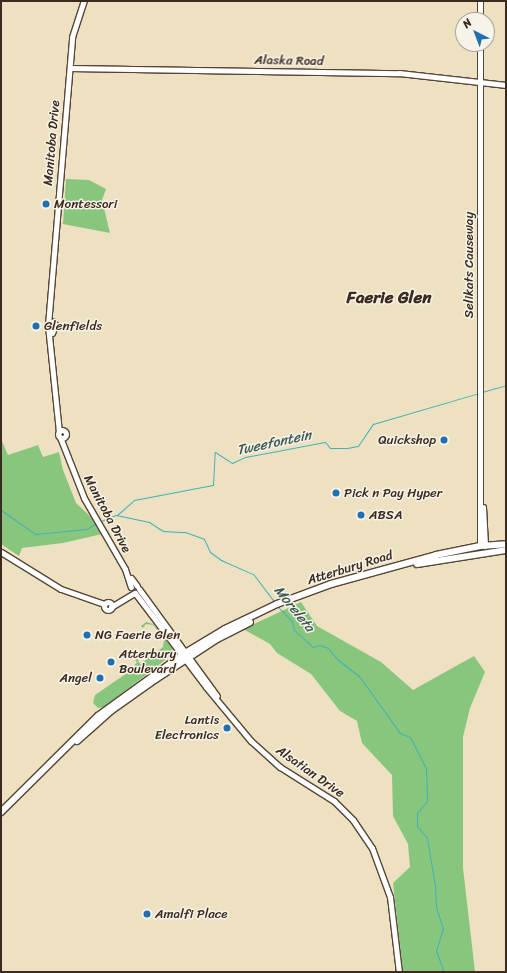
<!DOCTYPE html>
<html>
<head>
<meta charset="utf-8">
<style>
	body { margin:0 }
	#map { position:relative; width:507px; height:973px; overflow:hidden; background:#eee1c1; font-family:Sriracha,sans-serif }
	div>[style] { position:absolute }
	.green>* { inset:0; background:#88c67d }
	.stream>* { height:1px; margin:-0.5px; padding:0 0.5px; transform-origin:0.5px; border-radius:0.5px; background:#40b1b9 }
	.roads { filter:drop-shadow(1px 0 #564536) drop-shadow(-1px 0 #564536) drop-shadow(0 1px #564536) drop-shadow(0 -1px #564536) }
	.secondary>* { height:5px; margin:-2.5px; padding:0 2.5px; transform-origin:2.5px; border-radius:2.5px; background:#fff }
	.secondary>.ring { margin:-2.5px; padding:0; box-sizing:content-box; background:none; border:5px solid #fff; border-radius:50% }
	.primary>* { height:6px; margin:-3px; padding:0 3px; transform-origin:3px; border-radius:3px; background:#fff }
	.dots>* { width:11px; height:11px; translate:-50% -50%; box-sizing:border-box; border:2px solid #f7f3e8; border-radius:50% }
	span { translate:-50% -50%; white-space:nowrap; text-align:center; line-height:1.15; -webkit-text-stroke:3px #f7f3e8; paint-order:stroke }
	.street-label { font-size:13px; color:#3b2a1e }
	.poi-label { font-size:13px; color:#3b2a1e }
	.left { translate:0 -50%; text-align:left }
	.right { translate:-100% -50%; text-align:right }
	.water-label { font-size:14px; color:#3d5954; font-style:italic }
	.district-label { font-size:17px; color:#3b2a1e; font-weight:700 }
	.frame { position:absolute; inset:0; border:2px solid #3b2a1e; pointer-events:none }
	.north { position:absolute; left:455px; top:12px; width:40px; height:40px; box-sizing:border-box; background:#f7f3e8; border:1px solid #aca397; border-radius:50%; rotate:318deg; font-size:11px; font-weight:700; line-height:16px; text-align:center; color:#3b2a1e }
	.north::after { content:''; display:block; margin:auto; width:14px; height:18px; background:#1f6fb2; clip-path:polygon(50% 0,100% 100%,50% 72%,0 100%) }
</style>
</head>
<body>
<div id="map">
	<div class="green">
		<i style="clip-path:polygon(66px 179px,89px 180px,106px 189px,102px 200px,110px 233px,63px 224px)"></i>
		<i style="clip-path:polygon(1px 439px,8px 455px,38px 445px,43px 457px,59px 452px,63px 470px,76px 503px,93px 519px,102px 534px,63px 543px,22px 548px,19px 556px,1px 544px)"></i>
		<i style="clip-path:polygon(301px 602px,317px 626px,381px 662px,413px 690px,474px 656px,485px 672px,470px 708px,463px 737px,463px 868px,475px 972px,403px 972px,393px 883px,410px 867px,408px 844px,393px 816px,392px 775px,362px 743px,357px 721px,340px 711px,311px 674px,277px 653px,270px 644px,243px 629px)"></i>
		<i style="clip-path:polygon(146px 622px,153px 624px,172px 648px,173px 654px,104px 707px,98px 708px,93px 703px,95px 695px,130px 671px,137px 662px,135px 660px,137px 658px,140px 664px,147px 659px,142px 654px,147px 651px,147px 654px,153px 655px,163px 647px,164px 639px,153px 625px,146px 624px,143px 628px,141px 626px)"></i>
	</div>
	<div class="stream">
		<i style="left:482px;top:392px;width:25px;rotate:-16deg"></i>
		<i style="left:1px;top:510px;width:42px;rotate:35.2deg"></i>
		<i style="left:35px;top:534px;width:52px;rotate:-5.5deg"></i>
		<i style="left:87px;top:529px;width:11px;rotate:-34deg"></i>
		<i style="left:117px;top:515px;width:23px;rotate:-41deg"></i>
		<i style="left:134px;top:500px;width:80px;rotate:-10.8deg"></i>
		<i style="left:213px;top:485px;width:33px;rotate:-87deg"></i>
		<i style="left:215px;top:452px;width:20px;rotate:33deg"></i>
		<i style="left:232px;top:463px;width:14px;rotate:-25deg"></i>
		<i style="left:245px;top:457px;width:81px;rotate:-10.6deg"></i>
		<i style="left:325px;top:442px;width:8px;rotate:50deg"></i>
		<i style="left:330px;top:448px;width:17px"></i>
		<i style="left:347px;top:448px;width:11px;rotate:-10deg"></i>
		<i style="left:358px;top:446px;width:27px;rotate:-56deg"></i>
		<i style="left:373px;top:424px;width:110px;rotate:-16.3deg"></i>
		<i style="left:101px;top:521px;width:16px;rotate:-22deg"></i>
		<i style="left:116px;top:515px;width:34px;rotate:12deg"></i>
		<i style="left:149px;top:522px;width:17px;rotate:33deg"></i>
		<i style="left:163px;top:531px;width:22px;rotate:3deg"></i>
		<i style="left:185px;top:532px;width:20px;rotate:20deg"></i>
		<i style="left:204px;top:539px;width:14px;rotate:65deg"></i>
		<i style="left:210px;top:552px;width:14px;rotate:36deg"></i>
		<i style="left:221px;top:560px;width:36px;rotate:24deg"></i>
		<i style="left:254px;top:575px;width:34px;rotate:53deg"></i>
		<i style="left:277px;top:606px;width:21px;rotate:45deg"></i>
		<i style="left:292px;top:621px;width:9px;rotate:77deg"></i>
		<i style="left:294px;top:630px;width:25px;rotate:42deg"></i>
		<i style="left:313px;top:647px;width:6px;rotate:-18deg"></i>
		<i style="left:319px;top:645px;width:9px;rotate:18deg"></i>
		<i style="left:328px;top:648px;width:14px;rotate:51deg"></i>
		<i style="left:337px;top:659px;width:28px;rotate:38deg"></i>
		<i style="left:359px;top:676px;width:70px;rotate:54.3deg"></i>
		<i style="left:400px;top:733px;width:11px;rotate:22deg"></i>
		<i style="left:410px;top:737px;width:36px;rotate:63deg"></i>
		<i style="left:426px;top:769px;width:32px;rotate:88deg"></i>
		<i style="left:427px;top:801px;width:16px;rotate:130deg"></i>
		<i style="left:417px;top:813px;width:13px;rotate:90deg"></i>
		<i style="left:417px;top:826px;width:16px;rotate:50deg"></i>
		<i style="left:427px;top:838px;width:49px;rotate:80.5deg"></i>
		<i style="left:435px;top:886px;width:21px;rotate:87deg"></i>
		<i style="left:436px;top:907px;width:22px;rotate:72deg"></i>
		<i style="left:443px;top:928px;width:24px;rotate:107deg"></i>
		<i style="left:436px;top:951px;width:22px;rotate:69deg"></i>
	</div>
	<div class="roads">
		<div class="secondary">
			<i style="left:480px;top:20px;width:19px;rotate:-90deg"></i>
			<i style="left:480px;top:44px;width:502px;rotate:90deg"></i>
			<i style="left:70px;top:68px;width:329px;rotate:0.9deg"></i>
			<i style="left:399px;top:73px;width:108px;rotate:6.4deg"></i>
			<i style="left:52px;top:333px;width:9px;rotate:-69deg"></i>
			<i style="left:55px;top:325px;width:4px;rotate:-124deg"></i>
			<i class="ring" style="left:58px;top:430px;width:3px;height:3px"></i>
			<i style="left:59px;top:432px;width:108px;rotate:-95.9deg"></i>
			<i style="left:48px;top:325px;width:289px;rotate:-85.2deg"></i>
			<i style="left:72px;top:37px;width:38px;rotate:-72deg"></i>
			<i style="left:60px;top:437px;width:66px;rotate:68.5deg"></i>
			<i style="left:84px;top:498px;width:82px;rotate:60deg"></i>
			<i style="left:125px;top:569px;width:19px;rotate:72deg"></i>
			<i style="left:483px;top:507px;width:39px;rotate:87deg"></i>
			<i style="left:1px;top:552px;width:70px;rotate:31.7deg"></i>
			<i style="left:61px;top:589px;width:46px;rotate:19.2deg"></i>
			<i style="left:131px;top:578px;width:10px;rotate:53deg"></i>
			<i style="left:139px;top:589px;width:132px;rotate:53.9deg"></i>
			<i style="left:135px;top:593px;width:118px;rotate:52.9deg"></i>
			<i style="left:206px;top:687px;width:70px;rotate:50.2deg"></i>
			<i style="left:251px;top:741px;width:39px;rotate:42deg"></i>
			<i style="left:280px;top:767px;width:64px;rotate:32.2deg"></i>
			<i style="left:334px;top:801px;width:27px;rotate:45deg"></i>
			<i style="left:353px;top:820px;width:34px;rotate:56deg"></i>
			<i style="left:372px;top:848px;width:52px;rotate:69.8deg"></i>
			<i style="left:390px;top:897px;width:76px;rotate:83.2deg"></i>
			<i class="ring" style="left:104px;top:602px;width:3px;height:3px"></i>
			<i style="left:111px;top:607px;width:27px;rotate:-31deg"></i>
		</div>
		<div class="primary">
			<i style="left:417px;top:564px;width:90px;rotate:-8.9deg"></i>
			<i style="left:77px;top:741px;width:47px;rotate:-41.5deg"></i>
			<i style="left:112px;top:710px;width:54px;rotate:-35.2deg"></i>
			<i style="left:156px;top:679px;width:73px;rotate:-33.3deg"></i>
			<i style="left:217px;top:639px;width:37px;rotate:-27deg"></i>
			<i style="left:1px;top:812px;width:136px;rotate:-44.7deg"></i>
			<i style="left:98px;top:716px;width:107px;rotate:-35.9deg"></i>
			<i style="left:185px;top:653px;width:47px;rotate:-31deg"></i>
			<i style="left:225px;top:629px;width:58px;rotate:-25.7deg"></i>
			<i style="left:277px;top:604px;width:58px;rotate:-20.3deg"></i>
			<i style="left:331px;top:584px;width:109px;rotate:-15.4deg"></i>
			<i style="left:436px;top:555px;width:45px;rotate:-11.6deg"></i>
			<i style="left:480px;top:546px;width:26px;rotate:-4deg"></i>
		</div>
	</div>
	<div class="dots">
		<i style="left:46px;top:204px;background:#1f6fb2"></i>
		<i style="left:36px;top:326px;background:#1f6fb2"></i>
		<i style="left:444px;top:440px;background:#1f6fb2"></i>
		<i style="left:336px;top:493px;background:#1f6fb2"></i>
		<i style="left:361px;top:515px;background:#1f6fb2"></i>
		<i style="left:87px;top:635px;background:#1f6fb2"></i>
		<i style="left:111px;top:662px;background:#1f6fb2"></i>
		<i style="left:100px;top:678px;background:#1f6fb2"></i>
		<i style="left:227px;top:728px;background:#1f6fb2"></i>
		<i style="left:147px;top:914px;background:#1f6fb2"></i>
	</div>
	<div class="street-label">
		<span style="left:289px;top:61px;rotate:1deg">Alaska Road</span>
		<span style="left:52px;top:143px;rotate:-85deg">Manitoba Drive</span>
		<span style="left:469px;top:265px;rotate:-90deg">Selikats Causeway</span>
		<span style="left:107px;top:514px;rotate:62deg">Manitoba Drive</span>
		<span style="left:350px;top:568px;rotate:-17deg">Atterbury Road</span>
		<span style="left:310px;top:772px;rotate:35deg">Alsatian Drive</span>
	</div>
	<div class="poi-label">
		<span class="left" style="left:54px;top:204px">Montessori</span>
		<span class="left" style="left:44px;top:326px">Glenfields</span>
		<span class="right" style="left:436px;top:440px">Quickshop</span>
		<span class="left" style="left:344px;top:493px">Pick n Pay Hyper</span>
		<span class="left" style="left:369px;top:515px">ABSA</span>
		<span class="left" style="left:95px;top:635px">NG Faerie Glen</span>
		<span class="left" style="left:119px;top:662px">Atterbury<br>Boulevard</span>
		<span class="right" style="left:92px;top:678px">Angel</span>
		<span class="right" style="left:219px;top:728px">Lantis<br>Electronics</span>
		<span class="left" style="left:155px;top:914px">Amalfi Place</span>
	</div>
	<div class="water-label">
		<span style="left:274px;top:443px;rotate:-12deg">Tweefontein</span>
		<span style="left:294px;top:609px;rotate:51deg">Moreleta</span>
	</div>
	<div class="district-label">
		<span style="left:389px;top:298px">Faerie Glen</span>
	</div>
	<div class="frame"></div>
	<div class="north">N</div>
</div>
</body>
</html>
